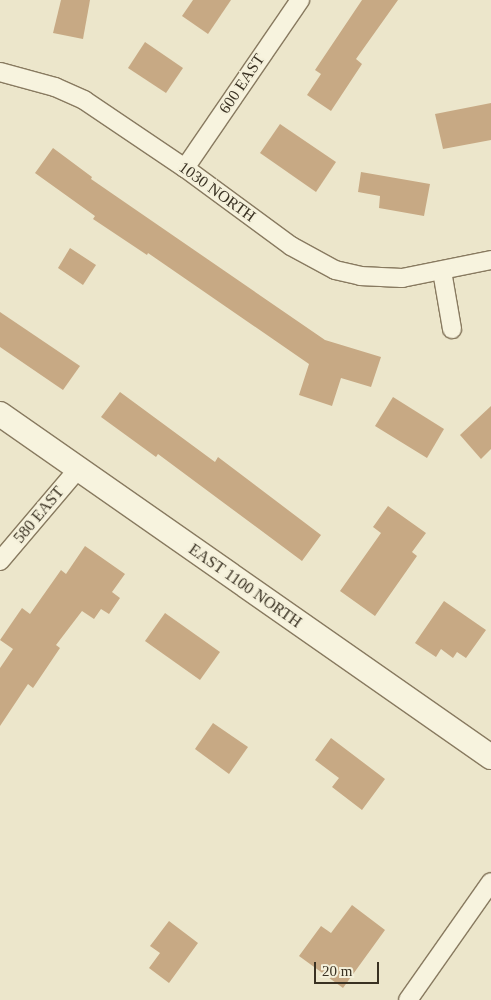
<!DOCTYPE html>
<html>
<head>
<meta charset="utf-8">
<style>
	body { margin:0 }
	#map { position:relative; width:491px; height:1000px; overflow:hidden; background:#ece6cb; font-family:Georgia,serif }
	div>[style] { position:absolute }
	.building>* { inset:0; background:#c7a984 }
	.roads { filter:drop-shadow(1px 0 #887a60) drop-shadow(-1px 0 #887a60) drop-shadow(0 1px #887a60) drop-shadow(0 -1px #887a60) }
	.street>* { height:18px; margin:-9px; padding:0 9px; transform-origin:9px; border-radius:9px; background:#f7f3de }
	.secondary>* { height:24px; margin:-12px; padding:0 12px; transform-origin:12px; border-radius:12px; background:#f7f3de }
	span { translate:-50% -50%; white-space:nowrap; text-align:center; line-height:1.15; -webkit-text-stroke:4px #f4f0da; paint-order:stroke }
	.street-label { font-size:16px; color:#393122 }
	.scale { position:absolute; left:314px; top:962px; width:65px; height:22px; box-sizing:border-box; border:2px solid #393122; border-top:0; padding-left:6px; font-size:15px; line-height:18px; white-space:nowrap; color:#393122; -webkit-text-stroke:4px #f4f0da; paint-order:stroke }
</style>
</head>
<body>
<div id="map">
	<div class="building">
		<i style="clip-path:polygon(61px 0,90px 0,83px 39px,53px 33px)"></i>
		<i style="clip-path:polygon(193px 0,231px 0,208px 34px,182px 16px)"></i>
		<i style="clip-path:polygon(362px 0,398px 0,356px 59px,362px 64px,331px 111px,307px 95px,321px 74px,315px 70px)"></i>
		<i style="clip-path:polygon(145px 42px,183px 68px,166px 93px,128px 68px)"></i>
		<i style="clip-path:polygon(491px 103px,491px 140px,443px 149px,435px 114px)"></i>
		<i style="clip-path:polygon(280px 124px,336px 162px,316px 192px,260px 153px)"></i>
		<i style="clip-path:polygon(53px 148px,92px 177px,91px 179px,325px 340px,381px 357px,371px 387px,341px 378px,332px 406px,299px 395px,309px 364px,148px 253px,147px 255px,93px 219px,95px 216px,35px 173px)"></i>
		<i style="clip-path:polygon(361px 172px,430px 184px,424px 216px,379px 208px,380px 196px,358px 192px)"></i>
		<i style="clip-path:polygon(70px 248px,96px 265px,83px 285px,58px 268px)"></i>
		<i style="clip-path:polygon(0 312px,80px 366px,63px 390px,0 347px)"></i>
		<i style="clip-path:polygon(120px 392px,215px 462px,218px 457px,321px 535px,302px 561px,158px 454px,156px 457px,101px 417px)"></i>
		<i style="clip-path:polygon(393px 397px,444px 429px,427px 458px,375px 426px)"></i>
		<i style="clip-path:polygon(491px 406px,491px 449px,481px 459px,460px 435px)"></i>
		<i style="clip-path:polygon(388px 506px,426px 533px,412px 552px,417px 556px,375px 616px,340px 591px,381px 533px,373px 527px)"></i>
		<i style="clip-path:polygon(85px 546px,125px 574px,112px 592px,120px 598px,109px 614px,101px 609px,94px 619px,82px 611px,56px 645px,60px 648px,33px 688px,28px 684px,0 726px,0 668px,13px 649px,0 640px,22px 608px,30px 614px,61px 570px,66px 574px)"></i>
		<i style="clip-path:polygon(444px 601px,486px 630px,466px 658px,457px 652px,453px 658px,441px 649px,436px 657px,415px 643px)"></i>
		<i style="clip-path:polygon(165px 613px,220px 652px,200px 680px,145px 641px)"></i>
		<i style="clip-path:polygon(213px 723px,248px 747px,229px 774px,195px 749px)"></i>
		<i style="clip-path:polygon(331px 738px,385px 779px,362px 810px,332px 787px,339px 778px,315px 760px)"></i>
		<i style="clip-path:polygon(352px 905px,385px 930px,343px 988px,299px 956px,321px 926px,331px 933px)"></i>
		<i style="clip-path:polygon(169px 921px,198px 943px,169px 983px,149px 968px,160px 953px,150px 946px)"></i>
	</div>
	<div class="roads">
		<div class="street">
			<i style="left:0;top:72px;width:57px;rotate:15.3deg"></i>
			<i style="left:55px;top:87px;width:32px;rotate:24deg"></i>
			<i style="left:84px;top:100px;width:122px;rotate:34deg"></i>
			<i style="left:185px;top:168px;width:132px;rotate:36.3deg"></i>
			<i style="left:291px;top:246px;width:50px;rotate:28.6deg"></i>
			<i style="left:335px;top:270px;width:26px;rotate:13deg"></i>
			<i style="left:360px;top:276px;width:42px;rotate:2.7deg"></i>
			<i style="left:402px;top:278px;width:91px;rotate:-11.4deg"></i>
			<i style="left:185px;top:168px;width:204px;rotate:-55.6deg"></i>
			<i style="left:442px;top:271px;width:59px;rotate:80.2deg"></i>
			<i style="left:0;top:561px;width:121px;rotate:-49.7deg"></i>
			<i style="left:408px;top:1000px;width:144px;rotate:-54.9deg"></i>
		</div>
		<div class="secondary">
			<i style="left:0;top:414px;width:599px;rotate:34.94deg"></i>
		</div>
	</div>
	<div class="street-label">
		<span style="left:242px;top:84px;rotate:-56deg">600 EAST</span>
		<span style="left:217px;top:192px;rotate:36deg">1030 NORTH</span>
		<span style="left:39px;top:515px;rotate:-50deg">580 EAST</span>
		<span style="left:245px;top:586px;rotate:35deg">EAST 1100 NORTH</span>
	</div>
	<div class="scale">20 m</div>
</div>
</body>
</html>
